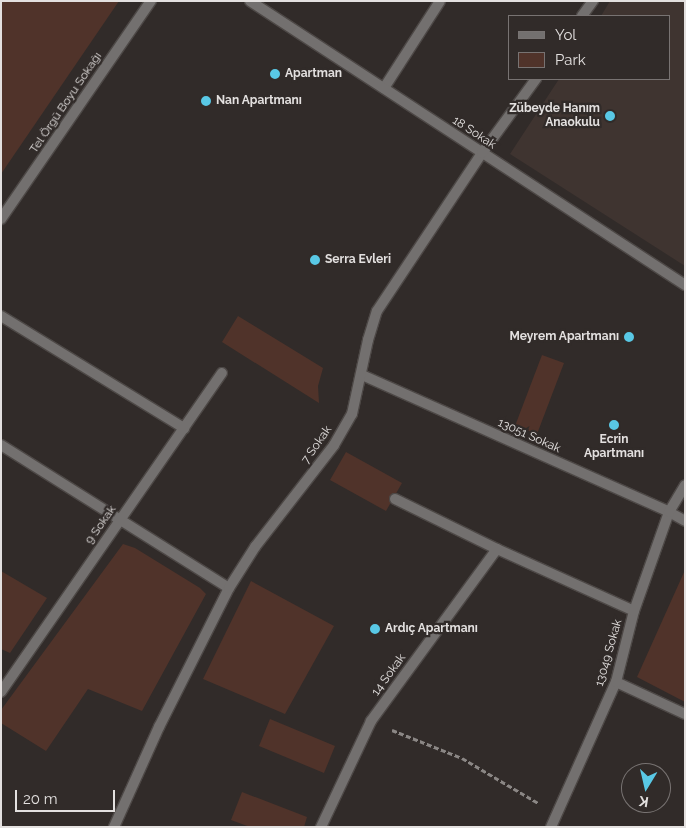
<!DOCTYPE html>
<html>
<head>
<meta charset="utf-8">
<style>
	body { margin:0 }
	#map { position:relative; width:686px; height:828px; overflow:hidden; background:#312b29; font-family:Raleway,sans-serif }
	div>[style] { position:absolute }
	.built>* { inset:0; background:#3f3430 }
	.green>* { inset:0; background:#50332a }
	.path>* { height:3px; margin-top:-1.5px; transform-origin:0; background:repeating-linear-gradient(90deg,#8b8785 0 5px,transparent 0 7.5px) }
	.roads { filter:drop-shadow(1px 0 #4d4846) drop-shadow(-1px 0 #4d4846) drop-shadow(0 1px #4d4846) drop-shadow(0 -1px #4d4846) }
	.service>* { height:10px; margin:-5px; padding:0 5px; transform-origin:5px; border-radius:5px; background:#73706f }
	.minor>* { height:10px; margin:-5px; padding:0 5px; transform-origin:5px; border-radius:5px; background:#73706f }
	.dots>* { width:14px; height:14px; translate:-50% -50%; box-sizing:border-box; border:2px solid #312b29; border-radius:50% }
	span { translate:-50% -50%; white-space:nowrap; text-align:center; line-height:1.15; -webkit-text-stroke:4.5px #312b29; paint-order:stroke }
	.poi-label { font-size:12px; color:#e3e0df; font-weight:700 }
	.left { translate:0 -50%; text-align:left }
	.right { translate:-100% -50%; text-align:right }
	.street-label { font-size:12px; color:#e3e0df }
	.frame { position:absolute; inset:0; border:2px solid #e3e0df; pointer-events:none }
	.legend { position:absolute; left:508px; top:15px; width:162px; height:65px; box-sizing:border-box; background:#312b29; border:1px solid #787372; margin:0; padding:6px 9px; list-style:none; font-size:15px; color:#e3e0df }
	.legend li { display:flex; align-items:center; gap:10px; height:25px }
	.legend b { width:25px; border:1px solid #787372 }
	.north { position:absolute; left:621px; top:763px; width:50px; height:50px; box-sizing:border-box; background:#312b29; border:1px solid #787372; border-radius:50%; rotate:189deg; font-size:14px; font-weight:700; line-height:20px; text-align:center; color:#e3e0df }
	.north::after { content:''; display:block; margin:auto; width:18px; height:22px; background:#59c8e5; clip-path:polygon(50% 0,100% 100%,50% 72%,0 100%) }
	.scale { position:absolute; left:15px; top:790px; width:100px; height:22px; box-sizing:border-box; border:2px solid #e3e0df; border-top:0; padding-left:6px; font-size:15px; line-height:18px; white-space:nowrap; color:#e3e0df; -webkit-text-stroke:4px #312b29; paint-order:stroke }
</style>
</head>
<body>
<div id="map">
	<div class="built">
		<i style="clip-path:polygon(610px 1px,685px 1px,685px 266px,510px 154px,559px 79px,670px 79px,670px 16px,601px 16px)"></i>
	</div>
	<div class="green">
		<i style="clip-path:polygon(1px 1px,119px 1px,1px 174px)"></i>
		<i style="clip-path:polygon(238px 316px,323px 368px,318px 386px,319px 403px,222px 342px)"></i>
		<i style="clip-path:polygon(542px 355px,564px 363px,537px 434px,515px 426px)"></i>
		<i style="clip-path:polygon(346px 452px,402px 483px,386px 511px,330px 480px)"></i>
		<i style="clip-path:polygon(123px 544px,135px 548px,200px 588px,206px 594px,142px 711px,88px 689px,46px 751px,1px 723px,1px 710px)"></i>
		<i style="clip-path:polygon(685px 570px,685px 702px,637px 677px)"></i>
		<i style="clip-path:polygon(1px 571px,47px 598px,10px 653px,1px 649px)"></i>
		<i style="clip-path:polygon(251px 581px,334px 626px,285px 714px,203px 679px)"></i>
		<i style="clip-path:polygon(270px 719px,335px 746px,324px 773px,259px 746px)"></i>
		<i style="clip-path:polygon(242px 792px,307px 817px,304px 827px,250px 827px,231px 820px)"></i>
	</div>
	<div class="path">
		<i style="left:392px;top:730px;width:75px;rotate:21.8deg"></i>
		<i style="left:462px;top:758px;width:88px;rotate:30.6deg"></i>
	</div>
	<div class="roads">
		<div class="service">
			<i style="left:384px;top:88px;width:103px;rotate:-57.2deg"></i>
			<i style="left:1px;top:316px;width:215px;rotate:31.5deg"></i>
			<i style="left:362px;top:375px;width:336px;rotate:24deg"></i>
			<i style="left:1px;top:445px;width:269px;rotate:32.1deg"></i>
			<i style="left:395px;top:499px;width:114px;rotate:26.1deg"></i>
			<i style="left:497px;top:549px;width:150px;rotate:24.3deg"></i>
			<i style="left:616px;top:682px;width:76px;rotate:24.9deg"></i>
			<i style="left:1px;top:692px;width:388px;rotate:-55.3deg"></i>
			<i style="left:114px;top:827px;width:110px;rotate:-65.8deg"></i>
			<i style="left:159px;top:727px;width:156px;rotate:-63.3deg"></i>
			<i style="left:229px;top:588px;width:49px;rotate:-57.6deg"></i>
			<i style="left:255px;top:547px;width:129px;rotate:-52.2deg"></i>
			<i style="left:334px;top:445px;width:36px;rotate:-60deg"></i>
			<i style="left:352px;top:414px;width:76px;rotate:-77.8deg"></i>
			<i style="left:368px;top:340px;width:30px;rotate:-73deg"></i>
			<i style="left:377px;top:311px;width:190px;rotate:-56.4deg"></i>
			<i style="left:321px;top:827px;width:117px;rotate:-64.7deg"></i>
			<i style="left:371px;top:721px;width:213px;rotate:-53.8deg"></i>
		</div>
		<div class="minor">
			<i style="left:250px;top:1px;width:520px;rotate:33.14deg"></i>
			<i style="left:582px;top:16px;width:19px;rotate:-54deg"></i>
			<i style="left:482px;top:153px;width:92px;rotate:-53.9deg"></i>
			<i style="left:1px;top:219px;width:265px;rotate:-55.5deg"></i>
			<i style="left:669px;top:512px;width:18px;rotate:29deg"></i>
			<i style="left:551px;top:827px;width:159px;rotate:-65.9deg"></i>
			<i style="left:616px;top:682px;width:73px;rotate:-75.8deg"></i>
			<i style="left:634px;top:611px;width:105px;rotate:-70.5deg"></i>
			<i style="left:669px;top:512px;width:31px;rotate:-59deg"></i>
		</div>
	</div>
	<div class="dots">
		<i style="left:275px;top:74px;background:#59c8e5"></i>
		<i style="left:206px;top:101px;background:#59c8e5"></i>
		<i style="left:610px;top:116px;background:#59c8e5"></i>
		<i style="left:315px;top:260px;background:#59c8e5"></i>
		<i style="left:629px;top:337px;background:#59c8e5"></i>
		<i style="left:614px;top:425px;background:#59c8e5"></i>
		<i style="left:375px;top:629px;background:#59c8e5"></i>
	</div>
	<div class="poi-label">
		<span class="left" style="left:285px;top:74px">Apartman</span>
		<span class="left" style="left:216px;top:101px">Nan Apartmanı</span>
		<span class="right" style="left:600px;top:116px">Zübeyde Hanım<br>Anaokulu</span>
		<span class="left" style="left:325px;top:260px">Serra Evleri</span>
		<span class="right" style="left:619px;top:337px">Meyrem Apartmanı</span>
		<span style="left:614px;top:447px">Ecrin<br>Apartmanı</span>
		<span class="left" style="left:385px;top:629px">Ardıç Apartmanı</span>
	</div>
	<div class="street-label">
		<span style="left:66px;top:103px;rotate:-56deg">Tel Örgü Boyu Sokağı</span>
		<span style="left:474px;top:133px;rotate:33deg">18 Sokak</span>
		<span style="left:529px;top:436px;rotate:24deg">13051 Sokak</span>
		<span style="left:317px;top:445px;rotate:-55deg">7 Sokak</span>
		<span style="left:101px;top:525px;rotate:-55deg">9 Sokak</span>
		<span style="left:609px;top:653px;rotate:-74deg">13049 Sokak</span>
		<span style="left:389px;top:675px;rotate:-54deg">14 Sokak</span>
	</div>
	<div class="frame"></div>
	<ul class="legend">
	<li><b style="height:6px;background:#73706f"></b>Yol</li>
	<li><b style="height:14px;background:#50332a"></b>Park</li>
	</ul>
	<div class="north">K</div>
	<div class="scale">20 m</div>
</div>
</body>
</html>
